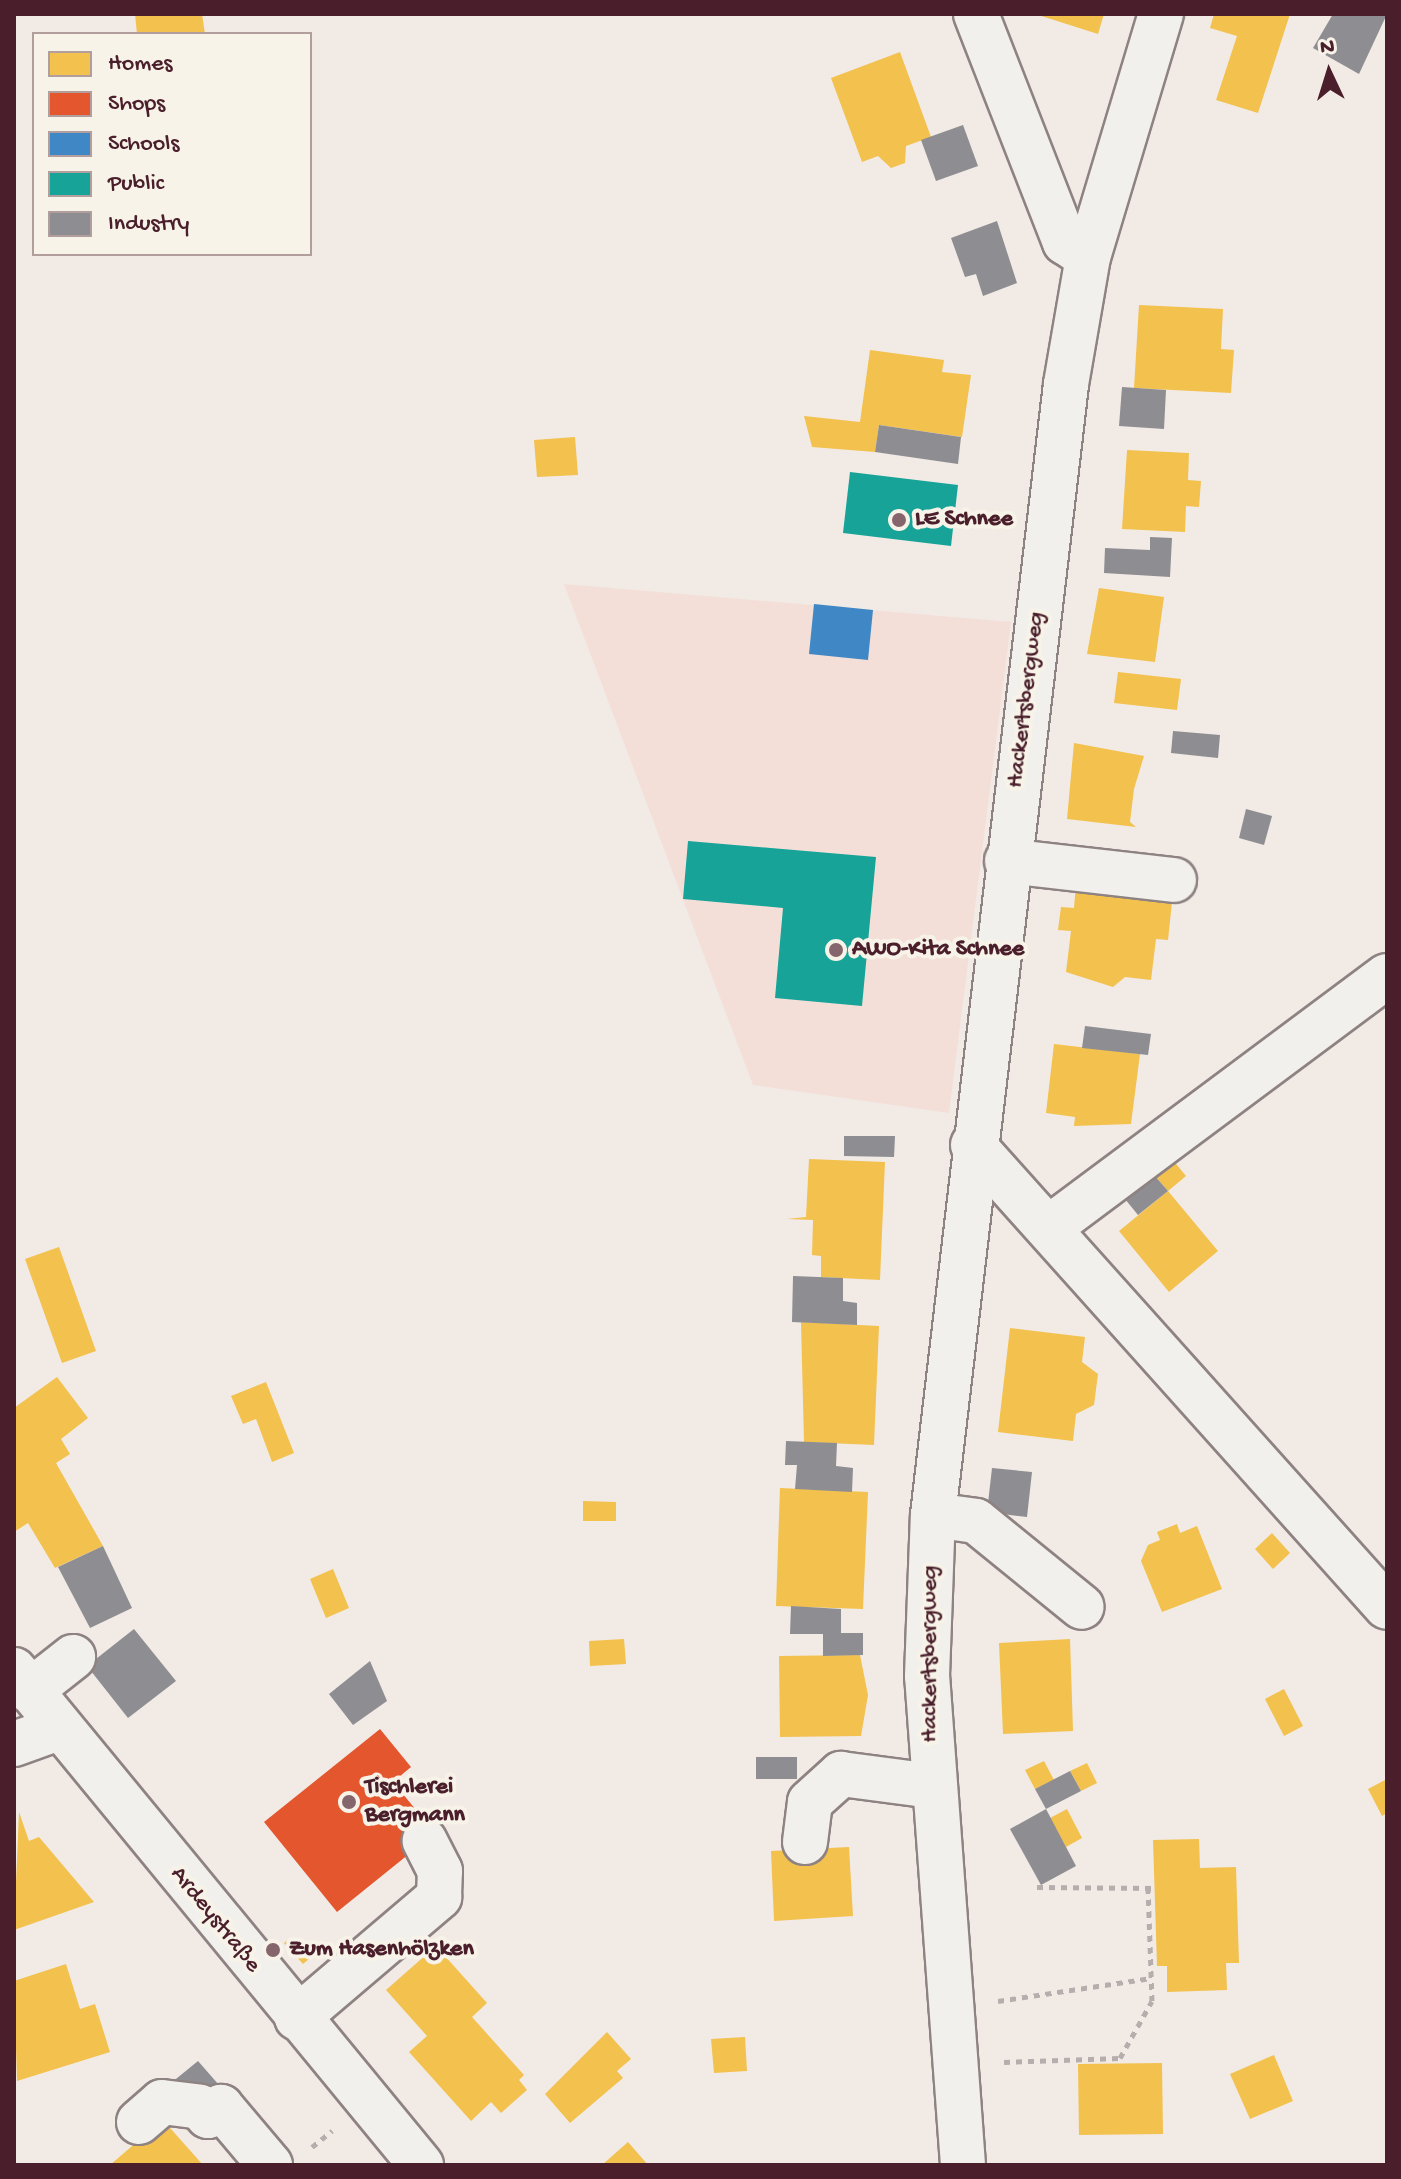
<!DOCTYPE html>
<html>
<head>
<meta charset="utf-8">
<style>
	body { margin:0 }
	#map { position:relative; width:1401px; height:2179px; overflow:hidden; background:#f2eae5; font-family:"Gochi Hand",sans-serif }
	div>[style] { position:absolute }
	.built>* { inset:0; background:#f3dfd8 }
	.homes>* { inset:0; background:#f2c14e }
	.shops>* { inset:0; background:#e4572e }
	.schools>* { inset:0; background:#3f88c5 }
	.public>* { inset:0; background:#17a398 }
	.industry>* { inset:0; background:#8d8d92 }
	.path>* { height:5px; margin-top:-2.5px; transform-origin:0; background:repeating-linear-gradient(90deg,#b6aead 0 6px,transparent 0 12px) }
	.roads { filter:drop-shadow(2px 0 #8e8282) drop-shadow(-2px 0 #8e8282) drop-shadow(0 2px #8e8282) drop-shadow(0 -2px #8e8282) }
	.minor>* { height:44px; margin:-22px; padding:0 22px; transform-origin:22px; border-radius:22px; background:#f2f0ec }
	.major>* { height:44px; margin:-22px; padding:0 22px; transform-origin:22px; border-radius:22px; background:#f2f0ec }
	.dots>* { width:22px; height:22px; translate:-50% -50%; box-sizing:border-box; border:4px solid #f7f3e8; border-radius:50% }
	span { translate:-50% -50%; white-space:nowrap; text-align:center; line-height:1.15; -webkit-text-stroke:8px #f7f3e8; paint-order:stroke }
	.poi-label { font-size:24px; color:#4a1f2b; font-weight:700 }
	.left { translate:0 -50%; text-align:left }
	.street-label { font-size:24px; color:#4a1f2b }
	.frame { position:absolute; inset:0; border:16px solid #4a1f2b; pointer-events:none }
	.legend { position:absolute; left:32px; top:32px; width:280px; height:224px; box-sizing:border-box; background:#f7f3e8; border:2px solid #b29e9c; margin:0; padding:10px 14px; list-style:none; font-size:24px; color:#4a1f2b }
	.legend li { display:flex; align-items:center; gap:16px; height:40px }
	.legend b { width:40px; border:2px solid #b29e9c }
	.north { position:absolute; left:1289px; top:32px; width:80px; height:80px; -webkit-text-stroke:6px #f7f3e8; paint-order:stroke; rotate:356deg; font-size:22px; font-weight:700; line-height:32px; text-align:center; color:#4a1f2b }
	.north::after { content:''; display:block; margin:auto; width:28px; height:36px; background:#4a1f2b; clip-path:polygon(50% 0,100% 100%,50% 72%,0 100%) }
</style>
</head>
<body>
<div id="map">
	<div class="built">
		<i style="clip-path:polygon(564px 584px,1011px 622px,949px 1113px,753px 1085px)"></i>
	</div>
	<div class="homes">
		<i style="clip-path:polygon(135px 14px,202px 14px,205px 34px,137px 34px)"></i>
		<i style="clip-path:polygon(1035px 14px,1104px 14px,1098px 34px)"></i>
		<i style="clip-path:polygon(1214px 14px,1290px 14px,1258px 113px,1216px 100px,1237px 36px,1210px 28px)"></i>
		<i style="clip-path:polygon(900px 52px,931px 137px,906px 146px,905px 163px,891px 168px,878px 156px,862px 162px,831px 78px)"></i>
		<i style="clip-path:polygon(1139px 305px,1223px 309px,1221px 349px,1234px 350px,1231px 393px,1134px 388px)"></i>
		<i style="clip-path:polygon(870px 350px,944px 360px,942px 372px,971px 375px,962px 437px,879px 425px,875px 452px,812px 447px,804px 416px,860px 422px)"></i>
		<i style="clip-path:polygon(575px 437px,578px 475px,537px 477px,534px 440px)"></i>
		<i style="clip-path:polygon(1127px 450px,1189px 453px,1188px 480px,1201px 481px,1199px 507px,1186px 506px,1185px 532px,1122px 529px)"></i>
		<i style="clip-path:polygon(1099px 588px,1164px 597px,1155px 662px,1087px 654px)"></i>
		<i style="clip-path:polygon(1118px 672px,1181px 679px,1177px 710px,1114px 703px)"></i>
		<i style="clip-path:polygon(1074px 743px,1144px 756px,1134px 789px,1130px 822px,1136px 827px,1067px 819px)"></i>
		<i style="clip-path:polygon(1076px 883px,1173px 893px,1168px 940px,1156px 939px,1151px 980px,1125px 977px,1113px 987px,1066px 972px,1071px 931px,1058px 930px,1061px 907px,1074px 908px)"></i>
		<i style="clip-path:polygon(1054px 1044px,1140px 1054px,1131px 1124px,1074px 1126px,1075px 1117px,1046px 1113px)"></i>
		<i style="clip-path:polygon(809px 1159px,885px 1162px,880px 1280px,821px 1277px,821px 1256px,812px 1255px,813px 1220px,787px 1219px,806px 1217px)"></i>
		<i style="clip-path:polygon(1172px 1159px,1186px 1176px,1168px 1191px,1218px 1251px,1169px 1292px,1119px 1231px,1168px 1191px,1154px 1175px)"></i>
		<i style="clip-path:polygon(59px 1247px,96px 1351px,62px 1363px,25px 1259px)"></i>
		<i style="clip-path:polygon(801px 1322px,879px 1326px,874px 1445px,804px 1442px)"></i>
		<i style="clip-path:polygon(1010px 1328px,1085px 1337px,1082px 1362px,1098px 1374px,1094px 1405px,1076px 1414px,1073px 1441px,998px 1432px)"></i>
		<i style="clip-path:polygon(57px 1377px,88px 1418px,61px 1439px,70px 1454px,56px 1463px,103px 1546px,55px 1568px,28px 1523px,14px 1532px,14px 1408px)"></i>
		<i style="clip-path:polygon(266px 1382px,294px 1453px,272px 1462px,256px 1419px,243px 1424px,231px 1396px)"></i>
		<i style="clip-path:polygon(780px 1488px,868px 1492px,863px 1609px,776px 1606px)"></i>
		<i style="clip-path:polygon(583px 1501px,616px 1502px,616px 1521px,583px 1521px)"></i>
		<i style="clip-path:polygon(1177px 1524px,1180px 1533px,1197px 1526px,1222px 1589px,1162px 1612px,1141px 1561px,1148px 1545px,1160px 1540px,1157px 1532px)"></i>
		<i style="clip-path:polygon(1272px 1533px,1290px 1553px,1273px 1569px,1255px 1549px)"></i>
		<i style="clip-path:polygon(333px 1569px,349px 1608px,326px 1618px,310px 1579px)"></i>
		<i style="clip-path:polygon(624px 1639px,626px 1664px,590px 1666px,589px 1641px)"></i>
		<i style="clip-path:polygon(1070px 1639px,1073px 1731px,1003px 1734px,999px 1643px)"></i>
		<i style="clip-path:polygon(860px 1655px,868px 1695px,861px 1736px,780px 1737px,779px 1656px)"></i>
		<i style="clip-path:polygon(1284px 1689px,1303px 1726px,1284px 1736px,1265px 1699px)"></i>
		<i style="clip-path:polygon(1044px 1761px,1054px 1780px,1035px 1789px,1025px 1770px)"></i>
		<i style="clip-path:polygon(1087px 1763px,1097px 1783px,1081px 1791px,1070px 1771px)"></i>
		<i style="clip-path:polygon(1387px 1779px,1387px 1813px,1382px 1816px,1368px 1789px)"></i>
		<i style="clip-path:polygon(1067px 1809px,1082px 1838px,1066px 1847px,1050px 1818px)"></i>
		<i style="clip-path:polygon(19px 1812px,29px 1841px,39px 1837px,94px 1902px,14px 1930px)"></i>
		<i style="clip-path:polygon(1199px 1839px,1200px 1868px,1236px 1867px,1239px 1963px,1226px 1963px,1227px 1990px,1167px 1992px,1167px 1966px,1157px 1966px,1153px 1840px)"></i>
		<i style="clip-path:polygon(849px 1847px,853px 1916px,774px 1921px,771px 1851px)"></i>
		<i style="clip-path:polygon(290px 1938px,309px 1959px,303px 1964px,284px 1943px)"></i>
		<i style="clip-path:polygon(436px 1946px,487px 2003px,472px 2017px,524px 2075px,519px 2080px,527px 2090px,501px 2113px,491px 2102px,471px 2121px,409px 2052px,427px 2036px,386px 1990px)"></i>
		<i style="clip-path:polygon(66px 1964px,80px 2009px,95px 2004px,110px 2052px,17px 2081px,14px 1981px)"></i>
		<i style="clip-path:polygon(607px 2032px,631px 2059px,617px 2071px,623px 2078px,570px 2123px,545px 2094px)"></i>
		<i style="clip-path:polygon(745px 2037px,747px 2071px,714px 2073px,711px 2039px)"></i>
		<i style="clip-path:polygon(1274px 2055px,1293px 2101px,1250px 2119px,1230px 2074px)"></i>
		<i style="clip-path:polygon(1162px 2063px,1163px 2134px,1079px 2135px,1078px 2064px)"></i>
		<i style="clip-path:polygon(163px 2120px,203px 2165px,110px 2165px,153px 2128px)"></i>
		<i style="clip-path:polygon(628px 2142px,648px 2165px,602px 2165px)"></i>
	</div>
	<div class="shops">
		<i style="clip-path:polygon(380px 1729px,411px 1767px,393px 1782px,435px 1833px,337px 1912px,264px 1822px)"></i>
	</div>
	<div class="schools">
		<i style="clip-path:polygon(814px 604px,873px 610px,868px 660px,809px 654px)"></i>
	</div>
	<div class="public">
		<i style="clip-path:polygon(850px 472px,958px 485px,951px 546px,843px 533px)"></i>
		<i style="clip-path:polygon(688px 841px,876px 857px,862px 1006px,775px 998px,783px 908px,683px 899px)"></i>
	</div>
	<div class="industry">
		<i style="clip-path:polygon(1333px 14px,1387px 14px,1359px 74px,1313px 48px)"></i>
		<i style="clip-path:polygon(963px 125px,978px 166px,936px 181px,921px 140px)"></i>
		<i style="clip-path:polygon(997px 221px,1017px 283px,983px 296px,976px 274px,965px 277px,951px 238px)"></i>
		<i style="clip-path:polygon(1122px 387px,1166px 390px,1164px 429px,1119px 426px)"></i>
		<i style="clip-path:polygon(879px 425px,961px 437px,958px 464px,875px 452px)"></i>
		<i style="clip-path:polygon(1150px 537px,1172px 538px,1170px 577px,1104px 573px,1105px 548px,1150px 550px)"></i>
		<i style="clip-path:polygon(1173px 731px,1220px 735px,1218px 758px,1171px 753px)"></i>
		<i style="clip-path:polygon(1246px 809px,1272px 816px,1264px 845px,1239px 838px)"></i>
		<i style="clip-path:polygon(1085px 1026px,1151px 1034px,1148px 1055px,1082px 1048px)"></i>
		<i style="clip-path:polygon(844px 1136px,895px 1136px,894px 1157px,844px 1156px)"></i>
		<i style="clip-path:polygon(1154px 1175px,1168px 1191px,1138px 1215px,1125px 1199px)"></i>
		<i style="clip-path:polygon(793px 1276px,843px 1278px,843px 1301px,857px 1303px,857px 1325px,792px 1322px)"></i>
		<i style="clip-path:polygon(786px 1441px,837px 1443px,836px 1466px,853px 1468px,852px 1492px,795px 1489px,797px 1465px,785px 1465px)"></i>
		<i style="clip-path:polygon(992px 1468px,1032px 1472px,1027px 1517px,987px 1512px)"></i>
		<i style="clip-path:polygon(103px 1546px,132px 1608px,90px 1628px,58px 1567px)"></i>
		<i style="clip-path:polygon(791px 1606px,841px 1609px,841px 1633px,863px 1633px,863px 1655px,823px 1656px,823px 1634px,790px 1634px)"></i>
		<i style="clip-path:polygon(134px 1629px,176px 1681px,128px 1718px,87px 1666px)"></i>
		<i style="clip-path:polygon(370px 1661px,387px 1701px,353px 1725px,329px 1694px)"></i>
		<i style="clip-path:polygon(756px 1757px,797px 1757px,797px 1779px,756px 1779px)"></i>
		<i style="clip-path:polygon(1070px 1771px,1081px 1791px,1046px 1809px,1035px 1789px)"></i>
		<i style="clip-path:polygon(1046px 1809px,1076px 1866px,1041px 1885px,1010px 1829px)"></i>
		<i style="clip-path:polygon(198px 2061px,226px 2093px,171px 2083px)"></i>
	</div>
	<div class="path">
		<i style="left:1037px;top:1887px;width:118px;rotate:0.5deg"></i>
		<i style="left:998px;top:2001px;width:155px;rotate:-8.5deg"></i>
		<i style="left:1004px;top:2062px;width:116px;rotate:-2deg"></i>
		<i style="left:1120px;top:2058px;width:65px;rotate:-60.7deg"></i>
		<i style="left:1152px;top:2001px;width:112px;rotate:-92deg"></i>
		<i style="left:312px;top:2147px;width:26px;rotate:-39deg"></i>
	</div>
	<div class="roads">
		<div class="minor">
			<i style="left:976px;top:14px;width:245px;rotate:68.7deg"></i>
			<i style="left:1065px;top:242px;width:27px;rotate:33deg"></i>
			<i style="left:1007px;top:861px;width:168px;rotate:6.5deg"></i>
			<i style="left:973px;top:1145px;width:620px;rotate:48.14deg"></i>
			<i style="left:1050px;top:1227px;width:420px;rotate:-36.7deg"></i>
			<i style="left:933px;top:1515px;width:43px;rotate:7.9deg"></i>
			<i style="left:976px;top:1521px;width:136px;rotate:39.1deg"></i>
			<i style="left:30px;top:1691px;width:55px;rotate:-38.3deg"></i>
			<i style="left:14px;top:1744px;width:48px;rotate:-19.6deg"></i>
			<i style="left:805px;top:1842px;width:40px;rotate:-82.9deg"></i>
			<i style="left:810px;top:1802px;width:42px;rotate:-42.1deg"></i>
			<i style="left:841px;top:1774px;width:92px;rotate:7.5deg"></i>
			<i style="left:297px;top:2018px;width:187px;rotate:-40.4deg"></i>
			<i style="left:439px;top:1897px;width:26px;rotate:-88deg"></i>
			<i style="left:440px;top:1871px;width:34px;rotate:-117deg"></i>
			<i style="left:139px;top:2122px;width:30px;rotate:-41deg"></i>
			<i style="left:162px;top:2102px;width:38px;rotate:7deg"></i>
			<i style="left:200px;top:2107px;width:12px;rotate:48deg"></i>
			<i style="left:208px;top:2116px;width:16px;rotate:-35deg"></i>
			<i style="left:221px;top:2107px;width:76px;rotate:49.8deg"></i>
			<i style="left:963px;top:2165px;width:490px;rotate:-94.2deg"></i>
			<i style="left:927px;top:1676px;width:161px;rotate:-87.9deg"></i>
			<i style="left:933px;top:1515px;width:1139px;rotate:-83.29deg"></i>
			<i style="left:1066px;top:384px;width:129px;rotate:-80.2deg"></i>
			<i style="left:1088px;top:257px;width:254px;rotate:-73.3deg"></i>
		</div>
		<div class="major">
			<i style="left:14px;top:1670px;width:641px;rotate:50.57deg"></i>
		</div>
	</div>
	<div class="dots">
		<i style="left:899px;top:520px;background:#85666c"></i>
		<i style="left:836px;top:950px;background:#85666c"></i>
		<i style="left:349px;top:1802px;background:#85666c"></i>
		<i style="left:273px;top:1950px;background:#85666c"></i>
	</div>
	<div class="poi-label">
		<span class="left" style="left:915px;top:520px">LE Schnee</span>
		<span class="left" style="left:852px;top:950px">AWO-Kita Schnee</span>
		<span class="left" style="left:365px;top:1802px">Tischlerei<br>Bergmann</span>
		<span class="left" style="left:289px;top:1950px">Zum Hasenhölzken</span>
	</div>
	<div class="street-label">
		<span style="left:1027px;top:700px;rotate:-83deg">Hackertsbergweg</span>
		<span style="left:931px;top:1654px;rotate:-90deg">Hackertsbergweg</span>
		<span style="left:215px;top:1920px;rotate:51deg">Ardeystraße</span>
	</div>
	<div class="frame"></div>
	<ul class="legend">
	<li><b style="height:22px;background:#f2c14e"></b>Homes</li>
	<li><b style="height:22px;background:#e4572e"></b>Shops</li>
	<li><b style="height:22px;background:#3f88c5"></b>Schools</li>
	<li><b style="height:22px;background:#17a398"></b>Public</li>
	<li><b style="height:22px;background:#8d8d92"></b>Industry</li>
	</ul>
	<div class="north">N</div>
</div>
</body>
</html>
